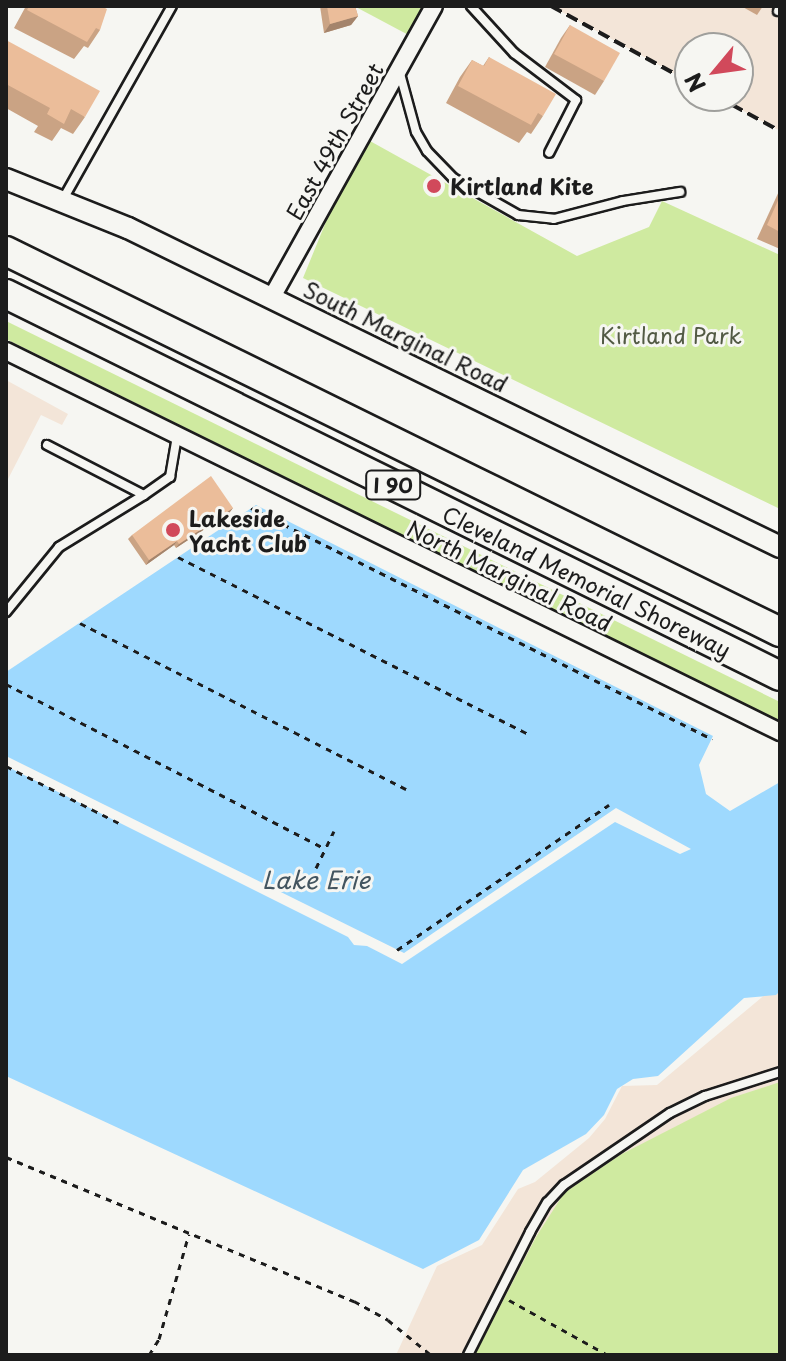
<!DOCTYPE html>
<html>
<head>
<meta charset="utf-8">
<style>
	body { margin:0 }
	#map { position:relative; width:786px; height:1361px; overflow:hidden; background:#f6f6f2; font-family:"Playpen Sans",sans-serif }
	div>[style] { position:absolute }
	.built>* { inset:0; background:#f3e5d8 }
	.green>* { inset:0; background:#cfeaa0 }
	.water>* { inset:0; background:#9ed9fe }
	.pier>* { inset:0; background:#f6f6f2 }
	.path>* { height:3px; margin-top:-1.5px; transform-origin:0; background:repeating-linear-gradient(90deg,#1c1c1c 0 6px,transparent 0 12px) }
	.roads { filter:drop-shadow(2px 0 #1c1c1c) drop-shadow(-2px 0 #1c1c1c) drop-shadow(0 2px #1c1c1c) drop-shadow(0 -2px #1c1c1c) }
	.service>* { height:8px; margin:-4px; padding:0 4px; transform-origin:4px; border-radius:4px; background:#f6f6f2 }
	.minor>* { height:16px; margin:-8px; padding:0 8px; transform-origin:8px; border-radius:8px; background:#f6f6f2 }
	.tertiary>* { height:20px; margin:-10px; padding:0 10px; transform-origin:10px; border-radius:10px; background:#f6f6f2 }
	.motorway>* { height:28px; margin:-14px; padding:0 14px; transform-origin:14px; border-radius:14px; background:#f6f6f2 }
	.rail>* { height:4px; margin-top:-2px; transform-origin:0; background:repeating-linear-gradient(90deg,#1c1c1c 0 12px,transparent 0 18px) }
	.wall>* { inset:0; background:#caa384 }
	.shaded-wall>* { inset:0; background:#a4846c }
	.building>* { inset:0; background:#ebbd9a }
	.dots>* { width:22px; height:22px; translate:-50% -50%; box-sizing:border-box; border:4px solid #f6f6f2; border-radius:50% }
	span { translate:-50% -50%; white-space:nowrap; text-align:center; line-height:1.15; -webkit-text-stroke:6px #f6f6f2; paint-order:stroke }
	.shield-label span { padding:2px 6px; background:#f6f6f2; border:2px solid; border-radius:6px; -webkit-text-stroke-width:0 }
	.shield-label { font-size:20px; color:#1c1c1c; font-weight:700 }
	.street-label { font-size:22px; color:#1c1c1c }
	.poi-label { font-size:22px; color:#1c1c1c; font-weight:700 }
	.left { translate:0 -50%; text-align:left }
	.park-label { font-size:22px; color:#525a44 }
	.water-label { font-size:24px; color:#435560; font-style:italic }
	.frame { position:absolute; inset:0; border:8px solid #1c1c1c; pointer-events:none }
	.north { position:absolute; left:674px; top:32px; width:80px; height:80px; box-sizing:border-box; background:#f6f6f2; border:2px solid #9f9f9c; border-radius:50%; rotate:241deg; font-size:22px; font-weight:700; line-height:32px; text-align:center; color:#1c1c1c }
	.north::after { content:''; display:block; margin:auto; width:28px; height:36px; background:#d1495b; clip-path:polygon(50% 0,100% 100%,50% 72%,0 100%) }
</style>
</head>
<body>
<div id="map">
	<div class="built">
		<i style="clip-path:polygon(551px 6px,780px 6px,780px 131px,716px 96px,738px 96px,738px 48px,690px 48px,690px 82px)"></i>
		<i style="clip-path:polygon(6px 380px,68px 414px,62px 425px,41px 415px,6px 483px)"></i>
		<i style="clip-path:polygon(780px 982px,780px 1355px,396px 1355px,437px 1266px,482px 1245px,518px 1189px,535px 1182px,589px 1138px,605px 1119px,622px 1086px,657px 1085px)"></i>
	</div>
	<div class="green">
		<i style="clip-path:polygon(354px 6px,434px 6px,416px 39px)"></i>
		<i style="clip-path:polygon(361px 136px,577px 256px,649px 227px,662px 201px,780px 255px,780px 509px,303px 278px)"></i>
		<i style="clip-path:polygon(6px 321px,780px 702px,780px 722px,6px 339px)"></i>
		<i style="clip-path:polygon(780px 1082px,780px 1355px,475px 1355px,536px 1237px,564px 1193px,620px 1155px,731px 1098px)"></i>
	</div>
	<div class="water">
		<i style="clip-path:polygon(256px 505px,713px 736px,699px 765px,706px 794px,730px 811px,780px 782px,780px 991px,776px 995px,744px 998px,658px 1076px,633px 1079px,617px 1089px,604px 1115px,586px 1134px,523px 1170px,479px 1240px,423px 1269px,6px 1076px,6px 672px)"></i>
	</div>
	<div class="pier">
		<i style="clip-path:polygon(6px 756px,404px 953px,616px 808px,691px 849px,680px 854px,615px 822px,402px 964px,367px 946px,354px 945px,348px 937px,6px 766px)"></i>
	</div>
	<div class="path">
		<i style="left:251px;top:508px;width:516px;rotate:26.61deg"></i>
		<i style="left:178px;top:557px;width:392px;rotate:26.8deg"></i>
		<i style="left:80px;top:623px;width:366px;rotate:27deg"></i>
		<i style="left:6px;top:684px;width:359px;rotate:27.3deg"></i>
		<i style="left:6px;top:766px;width:127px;rotate:26.8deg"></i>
		<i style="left:316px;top:868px;width:41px;rotate:-64.1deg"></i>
		<i style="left:397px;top:950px;width:257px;rotate:-34.4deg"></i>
		<i style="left:6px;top:1157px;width:377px;rotate:22.5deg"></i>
		<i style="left:354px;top:1301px;width:39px;rotate:29deg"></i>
		<i style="left:388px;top:1320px;width:55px;rotate:39.1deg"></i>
		<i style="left:509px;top:1300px;width:113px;rotate:29.1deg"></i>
		<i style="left:149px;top:1355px;width:19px;rotate:-58deg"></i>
		<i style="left:159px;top:1339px;width:109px;rotate:-74.1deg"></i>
	</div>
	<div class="roads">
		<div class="service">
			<i style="left:471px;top:6px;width:64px;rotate:47.5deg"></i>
			<i style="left:514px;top:53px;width:78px;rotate:37.2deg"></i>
			<i style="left:576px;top:100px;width:59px;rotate:117deg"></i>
			<i style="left:778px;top:11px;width:5px;rotate:-68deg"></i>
			<i style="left:399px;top:70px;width:64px;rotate:74.7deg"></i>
			<i style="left:416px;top:132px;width:22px;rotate:60deg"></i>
			<i style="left:427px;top:151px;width:37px;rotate:46deg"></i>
			<i style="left:453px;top:178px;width:75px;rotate:29.6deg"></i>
			<i style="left:518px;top:215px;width:36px;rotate:6deg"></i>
			<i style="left:554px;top:219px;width:71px;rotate:-14.6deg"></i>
			<i style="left:623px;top:201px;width:58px;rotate:-9deg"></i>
			<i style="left:62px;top:201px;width:224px;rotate:-60.6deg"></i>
			<i style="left:47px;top:445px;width:109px;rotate:27.3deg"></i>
			<i style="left:144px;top:495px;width:32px;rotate:-35deg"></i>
			<i style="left:170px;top:477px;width:42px;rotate:-80.3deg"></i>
			<i style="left:6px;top:612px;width:84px;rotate:-50.8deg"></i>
			<i style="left:59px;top:547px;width:100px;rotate:-31.5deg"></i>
			<i style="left:468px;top:1355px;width:138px;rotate:-63.2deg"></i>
			<i style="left:530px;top:1232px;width:34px;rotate:-60deg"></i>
			<i style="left:547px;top:1203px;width:25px;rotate:-47deg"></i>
			<i style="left:564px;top:1185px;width:128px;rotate:-34.2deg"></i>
			<i style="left:670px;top:1113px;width:39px;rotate:-26deg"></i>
			<i style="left:705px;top:1096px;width:79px;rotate:-17.7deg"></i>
		</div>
		<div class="minor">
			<i style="left:272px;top:297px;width:333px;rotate:-60.9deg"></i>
			<i style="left:6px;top:351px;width:863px;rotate:26.21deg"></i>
		</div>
		<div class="tertiary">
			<i style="left:6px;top:179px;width:131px;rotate:21.9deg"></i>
			<i style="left:128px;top:228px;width:726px;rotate:26.07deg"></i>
		</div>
		<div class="motorway">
			<i style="left:6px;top:251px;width:863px;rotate:26.21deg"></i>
			<i style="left:6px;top:294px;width:863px;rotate:26.27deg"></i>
		</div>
	</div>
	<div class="rail">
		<i style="left:551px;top:6px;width:158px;rotate:28.7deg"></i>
		<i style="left:716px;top:96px;width:73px;rotate:28.7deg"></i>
	</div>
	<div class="wall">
		<i style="clip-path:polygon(26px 6px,101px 6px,100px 30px,88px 48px,84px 46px,74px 59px,14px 28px)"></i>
		<i style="clip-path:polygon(320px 6px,355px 6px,358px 16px,351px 25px,324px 33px)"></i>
		<i style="clip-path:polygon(741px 6px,763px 6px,757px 15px)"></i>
		<i style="clip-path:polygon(570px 25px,604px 81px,595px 95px,545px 67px,561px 38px)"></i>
		<i style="clip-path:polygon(6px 40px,85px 117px,73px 134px,61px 128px,52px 141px,34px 132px,38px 126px,6px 108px)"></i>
		<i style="clip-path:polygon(489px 57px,543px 116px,531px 134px,527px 132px,519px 143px,446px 103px,460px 77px,472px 60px,483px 66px)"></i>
		<i style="clip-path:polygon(780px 189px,780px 249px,757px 239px)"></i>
		<i style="clip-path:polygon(233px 508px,229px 513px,176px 548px,174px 545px,146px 565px,128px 539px,132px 535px)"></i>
	</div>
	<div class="shaded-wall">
		<i style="clip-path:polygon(358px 16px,351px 25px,324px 33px,330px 24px)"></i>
		<i style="clip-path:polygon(233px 508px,229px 513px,176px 548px,179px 544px)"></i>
		<i style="clip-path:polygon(177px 541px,174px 545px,146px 565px,149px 560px)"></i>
	</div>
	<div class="building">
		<i style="clip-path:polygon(29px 6px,101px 6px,107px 9px,100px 30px,96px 28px,87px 42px,27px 10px)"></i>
		<i style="clip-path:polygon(327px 6px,355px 6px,358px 16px,330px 24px)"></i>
		<i style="clip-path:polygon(570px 25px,620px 53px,604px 81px,554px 54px)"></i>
		<i style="clip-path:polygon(6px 40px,100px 91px,85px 117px,71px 109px,64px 124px,47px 114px,50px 108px,6px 84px)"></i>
		<i style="clip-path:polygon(489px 57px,556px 94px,543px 116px,538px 113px,531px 125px,458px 86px,472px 60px,484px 66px)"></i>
		<i style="clip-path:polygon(780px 196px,780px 232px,767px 225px)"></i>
		<i style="clip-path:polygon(211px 476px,233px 508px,179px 544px,177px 541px,149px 560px,132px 535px)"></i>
	</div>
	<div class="dots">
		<i style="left:434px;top:186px;background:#d1495b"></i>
		<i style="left:173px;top:530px;background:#d1495b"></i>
	</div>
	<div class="shield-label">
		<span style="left:393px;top:485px">I 90</span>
	</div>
	<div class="street-label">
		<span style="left:334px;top:141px;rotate:-61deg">East 49th Street</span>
		<span style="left:406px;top:336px;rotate:26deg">South Marginal Road</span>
		<span style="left:510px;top:575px;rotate:26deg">North Marginal Road</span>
		<span style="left:587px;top:581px;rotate:26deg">Cleveland Memorial Shoreway</span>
	</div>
	<div class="poi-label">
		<span class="left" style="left:450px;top:186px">Kirtland Kite</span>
		<span class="left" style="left:189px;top:530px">Lakeside<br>Yacht Club</span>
	</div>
	<div class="park-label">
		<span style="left:671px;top:335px">Kirtland Park</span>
	</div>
	<div class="water-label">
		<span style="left:316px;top:880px">Lake Erie</span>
	</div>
	<div class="frame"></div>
	<div class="north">N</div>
</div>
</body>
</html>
